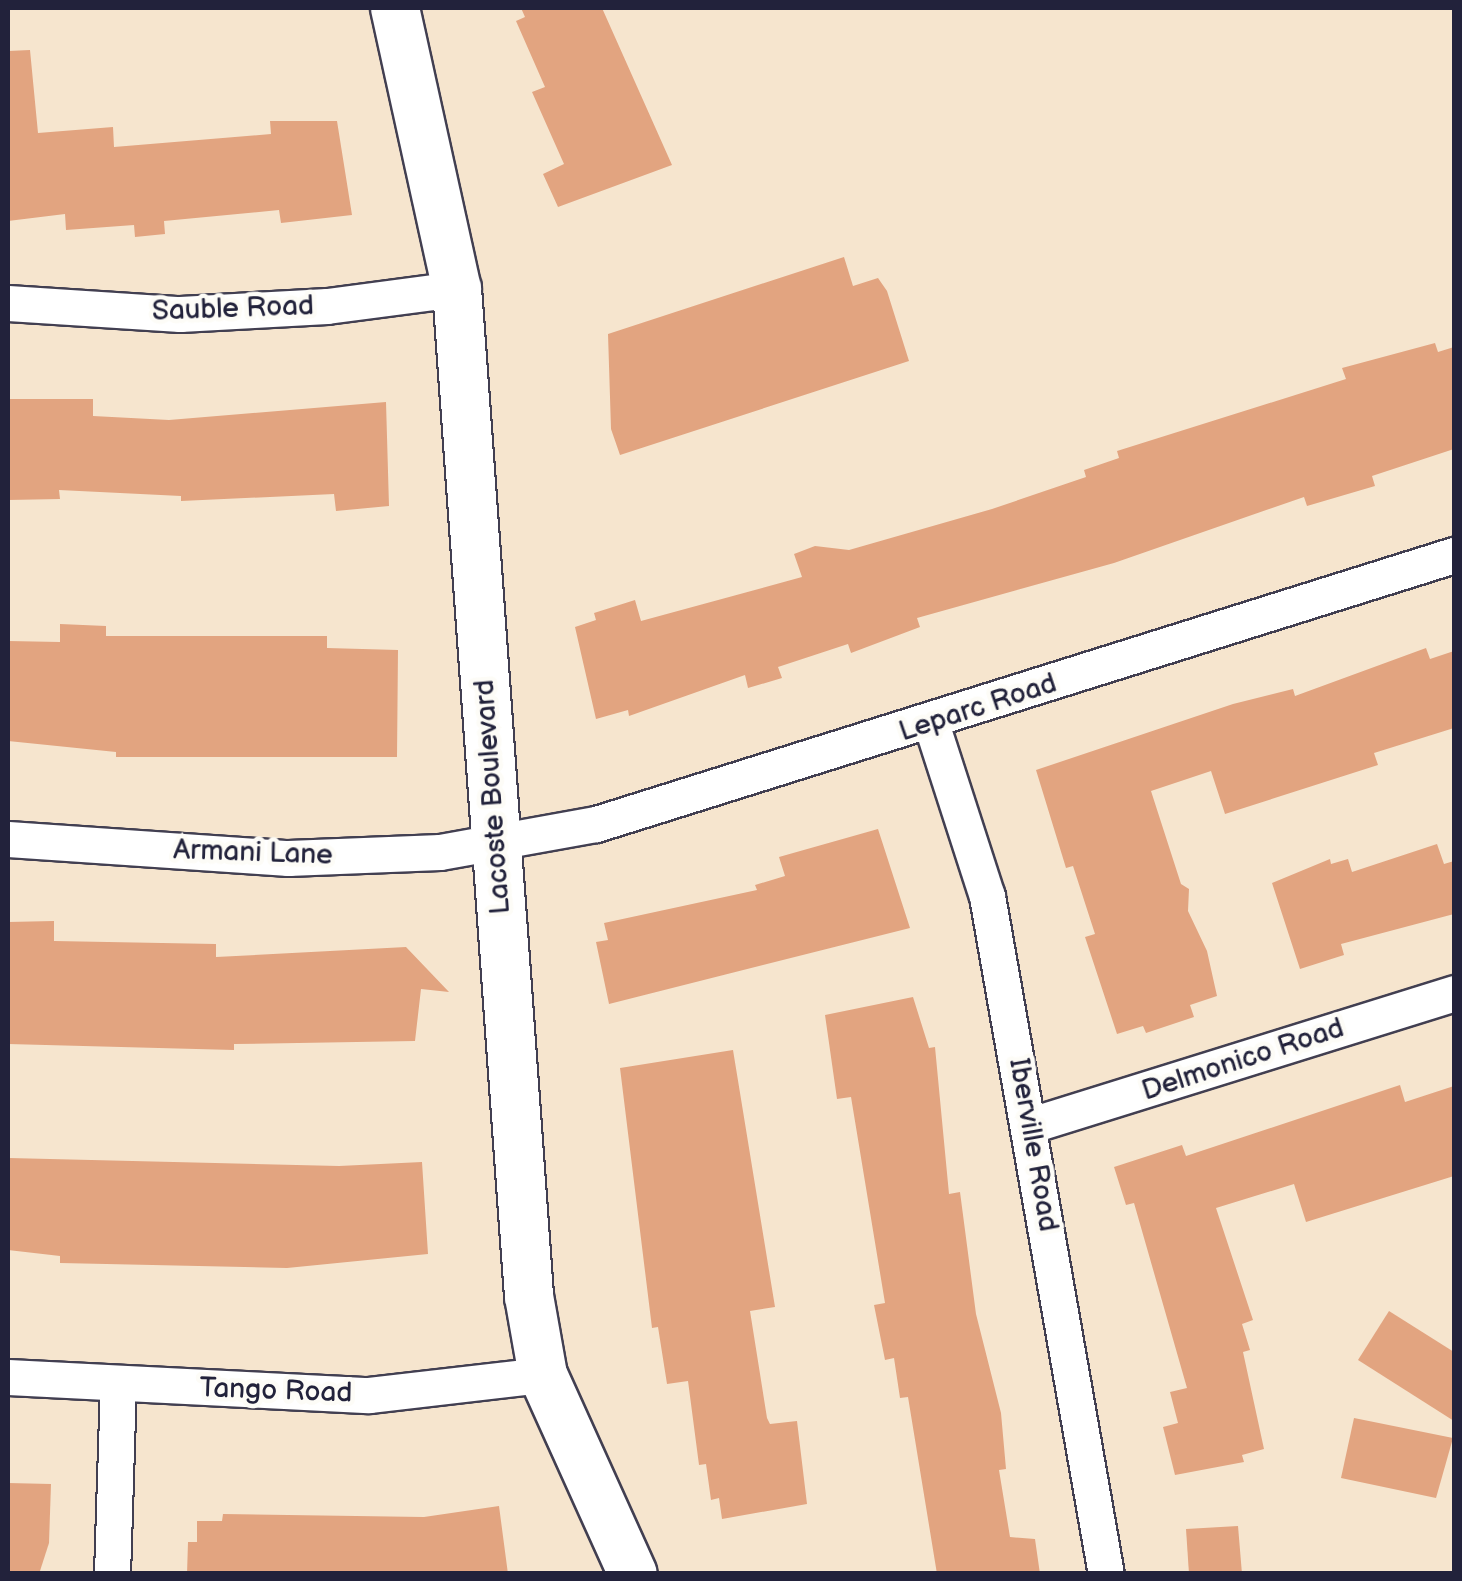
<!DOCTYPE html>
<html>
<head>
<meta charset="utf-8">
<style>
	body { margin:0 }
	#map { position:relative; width:1462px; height:1581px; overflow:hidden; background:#f6e5ce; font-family:"Balsamiq Sans",sans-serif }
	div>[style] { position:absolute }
	.building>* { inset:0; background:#e2a480 }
	.roads { filter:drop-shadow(2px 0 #423f51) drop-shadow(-2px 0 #423f51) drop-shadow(0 2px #423f51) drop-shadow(0 -2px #423f51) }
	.street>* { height:35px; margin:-17.5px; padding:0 17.5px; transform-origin:17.5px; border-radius:17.5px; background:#fff }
	.secondary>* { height:48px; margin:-24px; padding:0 24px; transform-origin:24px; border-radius:24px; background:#fff }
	span { translate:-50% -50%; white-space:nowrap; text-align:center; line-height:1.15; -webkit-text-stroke:9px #fdfcf7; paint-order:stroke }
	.street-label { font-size:28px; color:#22223b }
	.frame { position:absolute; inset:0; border:10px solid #22223b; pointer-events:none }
</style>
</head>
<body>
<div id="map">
	<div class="building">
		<i style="clip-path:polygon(521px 8px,602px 8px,672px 165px,558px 207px,543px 174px,564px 164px,532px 92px,545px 87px,516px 21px,525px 17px)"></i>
		<i style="clip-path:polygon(30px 50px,38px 133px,113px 127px,114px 147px,271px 134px,270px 121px,337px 121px,352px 215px,281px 223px,279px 210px,164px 221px,165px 234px,135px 237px,134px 225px,66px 230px,65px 214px,8px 221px,8px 51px)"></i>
		<i style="clip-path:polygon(844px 257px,853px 286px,878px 278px,887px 291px,909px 361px,620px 455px,611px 429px,608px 334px)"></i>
		<i style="clip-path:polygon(1435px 343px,1438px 352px,1454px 347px,1454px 449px,1372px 476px,1375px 486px,1307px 506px,1304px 497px,1114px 563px,917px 618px,920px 627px,851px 653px,848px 644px,778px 667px,782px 678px,748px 688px,745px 675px,629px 716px,628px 710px,596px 719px,575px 627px,596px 620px,594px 613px,635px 600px,641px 621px,802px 577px,794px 554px,815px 546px,849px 550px,992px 509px,1086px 477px,1084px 470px,1119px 458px,1117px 451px,1346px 379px,1342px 368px)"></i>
		<i style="clip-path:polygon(8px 399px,93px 399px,93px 416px,169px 420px,386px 402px,389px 506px,336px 511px,334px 494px,181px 501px,181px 496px,59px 490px,60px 499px,8px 500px)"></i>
		<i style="clip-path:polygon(60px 624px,106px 626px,106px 636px,327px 636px,327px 648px,398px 650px,397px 757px,116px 757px,116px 752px,8px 741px,8px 641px,60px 642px)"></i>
		<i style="clip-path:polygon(1426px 648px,1430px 659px,1454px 651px,1454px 728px,1374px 753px,1378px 765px,1225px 814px,1211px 771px,1151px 791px,1181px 884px,1189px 889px,1188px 911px,1207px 951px,1217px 996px,1190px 1005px,1194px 1017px,1146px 1033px,1143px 1026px,1117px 1034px,1085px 937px,1095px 934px,1073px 866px,1066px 868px,1036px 770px,1233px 704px,1293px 689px,1295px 696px)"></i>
		<i style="clip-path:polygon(878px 829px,910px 928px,609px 1004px,596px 942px,608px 940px,604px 923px,757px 890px,755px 885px,785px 876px,779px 857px)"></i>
		<i style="clip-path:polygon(1437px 844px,1444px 864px,1454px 861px,1454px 914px,1341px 944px,1344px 955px,1300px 969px,1272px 883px,1330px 859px,1331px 864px,1348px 859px,1352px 872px)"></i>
		<i style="clip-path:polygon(54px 921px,54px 941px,216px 944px,216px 957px,406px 947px,449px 992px,421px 989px,415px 1041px,234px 1044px,234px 1050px,8px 1044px,8px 922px)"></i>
		<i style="clip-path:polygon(913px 997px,929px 1048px,935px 1047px,949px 1194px,960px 1192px,976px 1314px,1001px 1413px,1006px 1469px,999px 1470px,1010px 1537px,1035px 1539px,1040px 1574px,937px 1574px,908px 1397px,900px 1398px,894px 1358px,885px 1360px,874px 1305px,885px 1303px,851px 1097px,837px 1099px,825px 1015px)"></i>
		<i style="clip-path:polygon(733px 1050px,775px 1307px,750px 1311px,767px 1418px,770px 1424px,797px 1421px,807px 1504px,722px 1519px,719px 1498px,711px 1500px,706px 1464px,699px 1465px,688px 1381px,667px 1384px,658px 1327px,652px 1328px,620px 1068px)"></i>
		<i style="clip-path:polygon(1400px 1085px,1405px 1102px,1454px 1086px,1454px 1176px,1306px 1222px,1294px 1184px,1216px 1208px,1253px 1320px,1242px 1324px,1250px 1350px,1243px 1352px,1264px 1449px,1242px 1455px,1244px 1462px,1175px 1475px,1163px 1427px,1178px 1423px,1170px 1392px,1187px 1388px,1134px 1203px,1126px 1205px,1114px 1167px,1182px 1145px,1186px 1156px)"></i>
		<i style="clip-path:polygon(9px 1158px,339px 1166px,422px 1162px,428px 1254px,287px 1268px,60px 1263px,60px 1256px,8px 1250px)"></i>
		<i style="clip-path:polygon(1389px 1311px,1454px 1352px,1454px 1421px,1358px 1360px)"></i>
		<i style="clip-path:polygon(1354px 1418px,1453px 1438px,1436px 1498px,1341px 1478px)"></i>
		<i style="clip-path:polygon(8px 1483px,51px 1484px,49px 1543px,39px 1574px,8px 1574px)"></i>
		<i style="clip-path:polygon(499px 1506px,508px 1574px,187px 1574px,188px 1542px,197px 1542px,197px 1521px,222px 1521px,223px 1514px,424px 1517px)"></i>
		<i style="clip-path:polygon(1238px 1526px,1242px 1574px,1189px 1574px,1186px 1529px)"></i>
	</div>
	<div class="roads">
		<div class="street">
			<i style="left:8px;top:303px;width:172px;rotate:3.7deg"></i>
			<i style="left:180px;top:314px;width:147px;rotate:-3.1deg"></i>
			<i style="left:327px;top:306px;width:131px;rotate:-7.5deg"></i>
			<i style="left:931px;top:723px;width:182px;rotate:72.1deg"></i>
			<i style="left:987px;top:896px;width:688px;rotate:80.05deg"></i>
			<i style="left:8px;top:839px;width:281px;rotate:3.9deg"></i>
			<i style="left:288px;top:858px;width:152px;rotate:-2.3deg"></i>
			<i style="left:440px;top:852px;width:158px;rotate:-10.2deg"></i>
			<i style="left:596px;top:824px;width:899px;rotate:-17.41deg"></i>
			<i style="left:1031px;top:1125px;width:443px;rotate:-17.3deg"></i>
			<i style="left:8px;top:1377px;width:361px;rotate:2.9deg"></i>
			<i style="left:369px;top:1395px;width:175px;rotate:-6.6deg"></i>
			<i style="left:112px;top:1574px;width:188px;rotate:-88.2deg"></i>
		</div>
		<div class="secondary">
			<i style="left:395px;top:8px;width:288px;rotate:77.6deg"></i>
			<i style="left:457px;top:289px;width:1010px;rotate:85.91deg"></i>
			<i style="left:529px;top:1296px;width:80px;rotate:80deg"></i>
			<i style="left:543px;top:1375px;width:218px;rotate:65.7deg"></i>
		</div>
	</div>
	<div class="street-label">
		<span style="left:233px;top:309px;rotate:-2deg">Sauble Road</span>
		<span style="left:978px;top:708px;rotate:-18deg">Leparc Road</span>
		<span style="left:493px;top:797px;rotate:-94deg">Lacoste Boulevard</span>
		<span style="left:253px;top:853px;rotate:2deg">Armani Lane</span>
		<span style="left:1243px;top:1060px;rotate:-18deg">Delmonico Road</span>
		<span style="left:1033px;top:1145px;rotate:80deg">Iberville Road</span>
		<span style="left:276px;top:1391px;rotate:2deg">Tango Road</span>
	</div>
	<div class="frame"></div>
</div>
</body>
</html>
